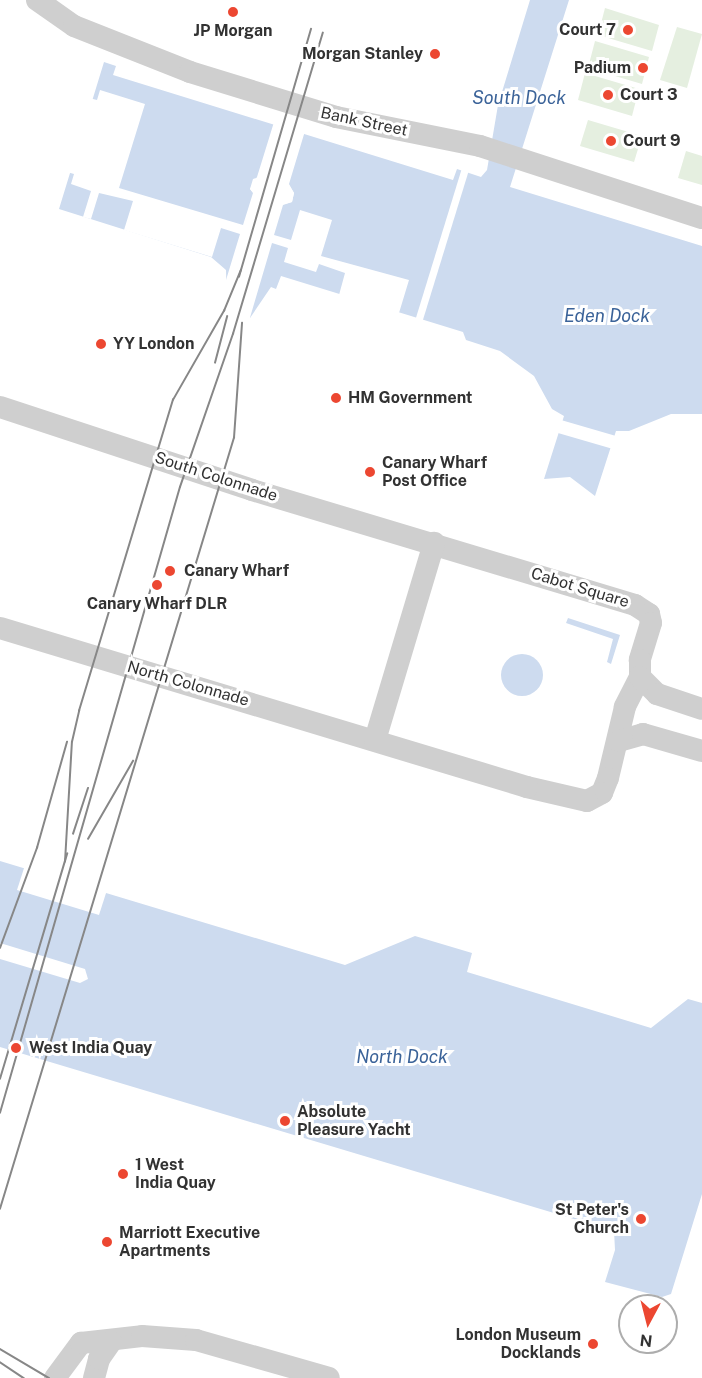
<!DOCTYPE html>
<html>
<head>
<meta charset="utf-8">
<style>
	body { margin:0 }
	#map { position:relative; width:702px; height:1378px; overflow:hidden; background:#fff; font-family:"Public Sans",sans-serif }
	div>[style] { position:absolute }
	.green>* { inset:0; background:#e5efe0 }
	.water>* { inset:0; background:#cddbef }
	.round { border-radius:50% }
	.pier>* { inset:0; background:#fff }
	.minor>* { height:22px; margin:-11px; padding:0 11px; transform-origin:11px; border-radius:11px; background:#cfcfcf }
	.tram>* { height:1.5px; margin:-0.75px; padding:0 0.75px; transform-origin:0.75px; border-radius:0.75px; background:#878787 }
	.dots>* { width:16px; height:16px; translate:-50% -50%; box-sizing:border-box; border:3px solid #fff; border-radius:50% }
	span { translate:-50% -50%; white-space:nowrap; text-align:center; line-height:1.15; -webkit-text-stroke:6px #fff; paint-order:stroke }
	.poi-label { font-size:16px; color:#323232; font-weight:700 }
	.right { translate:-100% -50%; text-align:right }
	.left { translate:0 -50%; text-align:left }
	.street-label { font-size:16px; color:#323232 }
	.water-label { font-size:18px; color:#3b6399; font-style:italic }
	.north { position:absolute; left:618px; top:1294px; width:60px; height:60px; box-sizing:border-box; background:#fff; border:2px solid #adadad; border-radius:50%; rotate:187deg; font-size:16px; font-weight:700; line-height:24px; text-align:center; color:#323232 }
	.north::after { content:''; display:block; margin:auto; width:21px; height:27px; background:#ec4731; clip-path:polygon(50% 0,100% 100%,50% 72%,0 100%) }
</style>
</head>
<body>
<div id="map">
	<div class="green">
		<i style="clip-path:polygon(605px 8px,659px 25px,652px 51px,598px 35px)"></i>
		<i style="clip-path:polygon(677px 27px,702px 34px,687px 88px,660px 80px)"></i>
		<i style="clip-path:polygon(595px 41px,649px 57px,642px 84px,588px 68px)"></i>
		<i style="clip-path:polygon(585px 73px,639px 89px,632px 116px,578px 100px)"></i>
		<i style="clip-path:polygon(588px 120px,642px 136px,634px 162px,580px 146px)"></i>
		<i style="clip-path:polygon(686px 151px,702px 156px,702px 185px,678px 178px)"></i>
	</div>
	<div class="water">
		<i style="clip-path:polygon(evenodd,530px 0,569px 0,510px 187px,702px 246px,702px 414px,671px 414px,629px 431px,616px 431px,595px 496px,570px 477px,544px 479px,564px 416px,552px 409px,534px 376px,500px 351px,466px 340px,463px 332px,281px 276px,276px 289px,271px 287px,250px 318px,227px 311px,226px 270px,211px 257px,59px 209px,104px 62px,116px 66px,113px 75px,453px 180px,457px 169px,481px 177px,487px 170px,498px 105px,530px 0,262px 176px,289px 185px,294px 193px,292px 202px,281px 205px,256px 196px,250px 189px,253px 179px,262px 176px)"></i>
		<i style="clip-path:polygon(568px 618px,620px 635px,611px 664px,607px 662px,613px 639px,566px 623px)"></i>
		<i class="round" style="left:501px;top:654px;width:42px;height:42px"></i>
		<i style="clip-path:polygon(0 861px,345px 965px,415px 936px,472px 953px,467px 972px,651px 1028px,688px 999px,702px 1003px,702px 1194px,671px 1294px,662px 1297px,605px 1282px,615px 1250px,614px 1231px,0 1047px)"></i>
	</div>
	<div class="pier">
		<i style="clip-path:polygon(evenodd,100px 90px,145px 104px,119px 188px,243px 225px,253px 193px,250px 189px,257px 177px,274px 122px,305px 131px,289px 184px,294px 193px,292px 202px,283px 205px,274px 235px,291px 240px,300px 210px,332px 220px,321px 256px,409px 280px,399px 313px,339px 295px,345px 273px,319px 264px,316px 272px,284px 262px,288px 248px,272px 243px,249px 321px,224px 311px,223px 290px,240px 234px,221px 228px,212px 257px,124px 230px,133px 201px,99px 193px,91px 219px,83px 217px,91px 191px,71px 184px,74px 174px,67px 172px,89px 98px,97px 100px,100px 90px,262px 179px,287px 187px,289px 199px,281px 202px,257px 194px,253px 188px,262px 179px)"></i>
		<i style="clip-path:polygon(462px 168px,469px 170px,422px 323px,415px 321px)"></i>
		<i style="clip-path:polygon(561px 420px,616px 436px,613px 449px,558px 433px)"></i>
		<i style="clip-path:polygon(25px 865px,107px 890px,99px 915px,17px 890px)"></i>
		<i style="clip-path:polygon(0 943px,85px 969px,88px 979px,80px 983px,0 959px)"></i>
	</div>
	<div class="minor">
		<i style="left:37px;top:0;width:45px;rotate:35.1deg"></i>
		<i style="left:74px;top:26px;width:125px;rotate:21.6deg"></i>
		<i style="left:190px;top:72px;width:153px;rotate:17.1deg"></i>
		<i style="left:336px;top:117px;width:147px;rotate:11.4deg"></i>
		<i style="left:480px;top:146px;width:233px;rotate:18deg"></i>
		<i style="left:0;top:407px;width:265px;rotate:18.2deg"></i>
		<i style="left:252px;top:490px;width:400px;rotate:16.7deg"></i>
		<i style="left:635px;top:605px;width:17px;rotate:33deg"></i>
		<i style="left:649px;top:614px;width:9px;rotate:77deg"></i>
		<i style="left:651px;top:623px;width:39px;rotate:107deg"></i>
		<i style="left:640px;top:660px;width:17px;rotate:90deg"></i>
		<i style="left:640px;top:677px;width:34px;rotate:117deg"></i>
		<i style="left:625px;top:707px;width:73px;rotate:103.5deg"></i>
		<i style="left:608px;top:778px;width:16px;rotate:112deg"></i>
		<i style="left:602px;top:793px;width:17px;rotate:152deg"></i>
		<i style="left:587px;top:801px;width:62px;rotate:-166.9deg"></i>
		<i style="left:527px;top:787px;width:550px;rotate:-163.21deg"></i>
		<i style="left:640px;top:677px;width:24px;rotate:45deg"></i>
		<i style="left:657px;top:694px;width:47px;rotate:18.4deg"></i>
		<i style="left:375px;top:740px;width:206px;rotate:-73.3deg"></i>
		<i style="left:619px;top:741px;width:25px;rotate:-16deg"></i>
		<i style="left:643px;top:734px;width:61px;rotate:16.1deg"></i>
		<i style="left:55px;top:1378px;width:44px;rotate:-53.4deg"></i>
		<i style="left:81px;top:1343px;width:61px;rotate:-6.5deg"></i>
		<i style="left:142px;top:1336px;width:54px;rotate:4.2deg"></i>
		<i style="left:196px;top:1340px;width:138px;rotate:15.9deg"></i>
		<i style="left:94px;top:1378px;width:20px;rotate:-75deg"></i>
		<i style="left:99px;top:1359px;width:21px;rotate:-55deg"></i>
	</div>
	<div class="tram">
		<i style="left:239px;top:277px;width:258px;rotate:-73.8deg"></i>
		<i style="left:215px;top:363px;width:48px;rotate:-75.4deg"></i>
		<i style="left:73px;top:834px;width:48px;rotate:-71.9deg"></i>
		<i style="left:88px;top:839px;width:90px;rotate:-60deg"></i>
		<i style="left:65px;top:862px;width:120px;rotate:-86.7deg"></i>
		<i style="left:72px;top:742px;width:32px;rotate:-77deg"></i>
		<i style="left:79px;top:711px;width:325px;rotate:-73.2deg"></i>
		<i style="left:173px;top:400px;width:103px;rotate:-60.2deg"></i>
		<i style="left:224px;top:311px;width:44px;rotate:-67.5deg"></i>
		<i style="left:0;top:948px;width:107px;rotate:-69.7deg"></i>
		<i style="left:37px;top:848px;width:110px;rotate:-74.2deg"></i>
		<i style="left:0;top:1079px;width:235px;rotate:-73.4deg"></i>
		<i style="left:0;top:1113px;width:651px;rotate:-73.96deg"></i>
		<i style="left:180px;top:487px;width:162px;rotate:-70.9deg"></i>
		<i style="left:233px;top:334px;width:314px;rotate:-73.4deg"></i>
		<i style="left:0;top:1209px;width:806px;rotate:-73.12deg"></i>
		<i style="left:234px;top:438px;width:115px;rotate:-86deg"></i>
		<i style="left:0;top:1349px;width:57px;rotate:30.6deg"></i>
		<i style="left:0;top:1362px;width:29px;rotate:34deg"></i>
	</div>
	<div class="dots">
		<i style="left:233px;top:12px;background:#ec4731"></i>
		<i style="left:628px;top:30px;background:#ec4731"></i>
		<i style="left:435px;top:54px;background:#ec4731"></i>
		<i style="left:643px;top:68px;background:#ec4731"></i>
		<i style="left:608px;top:95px;background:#ec4731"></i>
		<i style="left:611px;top:141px;background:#ec4731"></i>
		<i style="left:101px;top:344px;background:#ec4731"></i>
		<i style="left:336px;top:398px;background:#ec4731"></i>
		<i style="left:370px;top:472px;background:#ec4731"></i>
		<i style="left:170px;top:571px;background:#ec4731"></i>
		<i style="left:157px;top:585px;background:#ec4731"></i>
		<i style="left:16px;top:1048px;background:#ec4731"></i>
		<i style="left:285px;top:1121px;background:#ec4731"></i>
		<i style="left:123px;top:1174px;background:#ec4731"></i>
		<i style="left:641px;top:1219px;background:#ec4731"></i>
		<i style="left:107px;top:1242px;background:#ec4731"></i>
		<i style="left:593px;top:1344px;background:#ec4731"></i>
	</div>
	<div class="poi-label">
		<span class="right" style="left:616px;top:30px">Court 7</span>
		<span style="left:233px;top:31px">JP Morgan</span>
		<span class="right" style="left:423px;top:54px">Morgan Stanley</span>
		<span class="right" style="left:631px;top:68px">Padium</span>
		<span class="left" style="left:620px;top:95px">Court 3</span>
		<span class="left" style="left:623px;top:141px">Court 9</span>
		<span class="left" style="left:113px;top:344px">YY London</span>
		<span class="left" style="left:348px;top:398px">HM Government</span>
		<span class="left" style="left:382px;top:472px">Canary Wharf<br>Post Office</span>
		<span class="left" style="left:184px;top:571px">Canary Wharf</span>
		<span style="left:157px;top:604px">Canary Wharf DLR</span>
		<span class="left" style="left:29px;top:1048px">West India Quay</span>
		<span class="left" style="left:297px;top:1121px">Absolute<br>Pleasure Yacht</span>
		<span class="left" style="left:135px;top:1174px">1 West<br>India Quay</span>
		<span class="right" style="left:629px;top:1219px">St Peter's<br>Church</span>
		<span class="left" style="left:119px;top:1242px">Marriott Executive<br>Apartments</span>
		<span class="right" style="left:581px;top:1344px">London Museum<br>Docklands</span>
	</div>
	<div class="street-label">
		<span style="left:364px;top:122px;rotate:12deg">Bank Street</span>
		<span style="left:216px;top:477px;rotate:18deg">South Colonnade</span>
		<span style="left:580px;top:588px;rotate:17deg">Cabot Square</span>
		<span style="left:188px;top:684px;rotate:16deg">North Colonnade</span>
	</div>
	<div class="water-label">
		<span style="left:519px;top:98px">South Dock</span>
		<span style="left:607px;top:316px">Eden Dock</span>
		<span style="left:402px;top:1057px">North Dock</span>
	</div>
	<div class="north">N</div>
</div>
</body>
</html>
